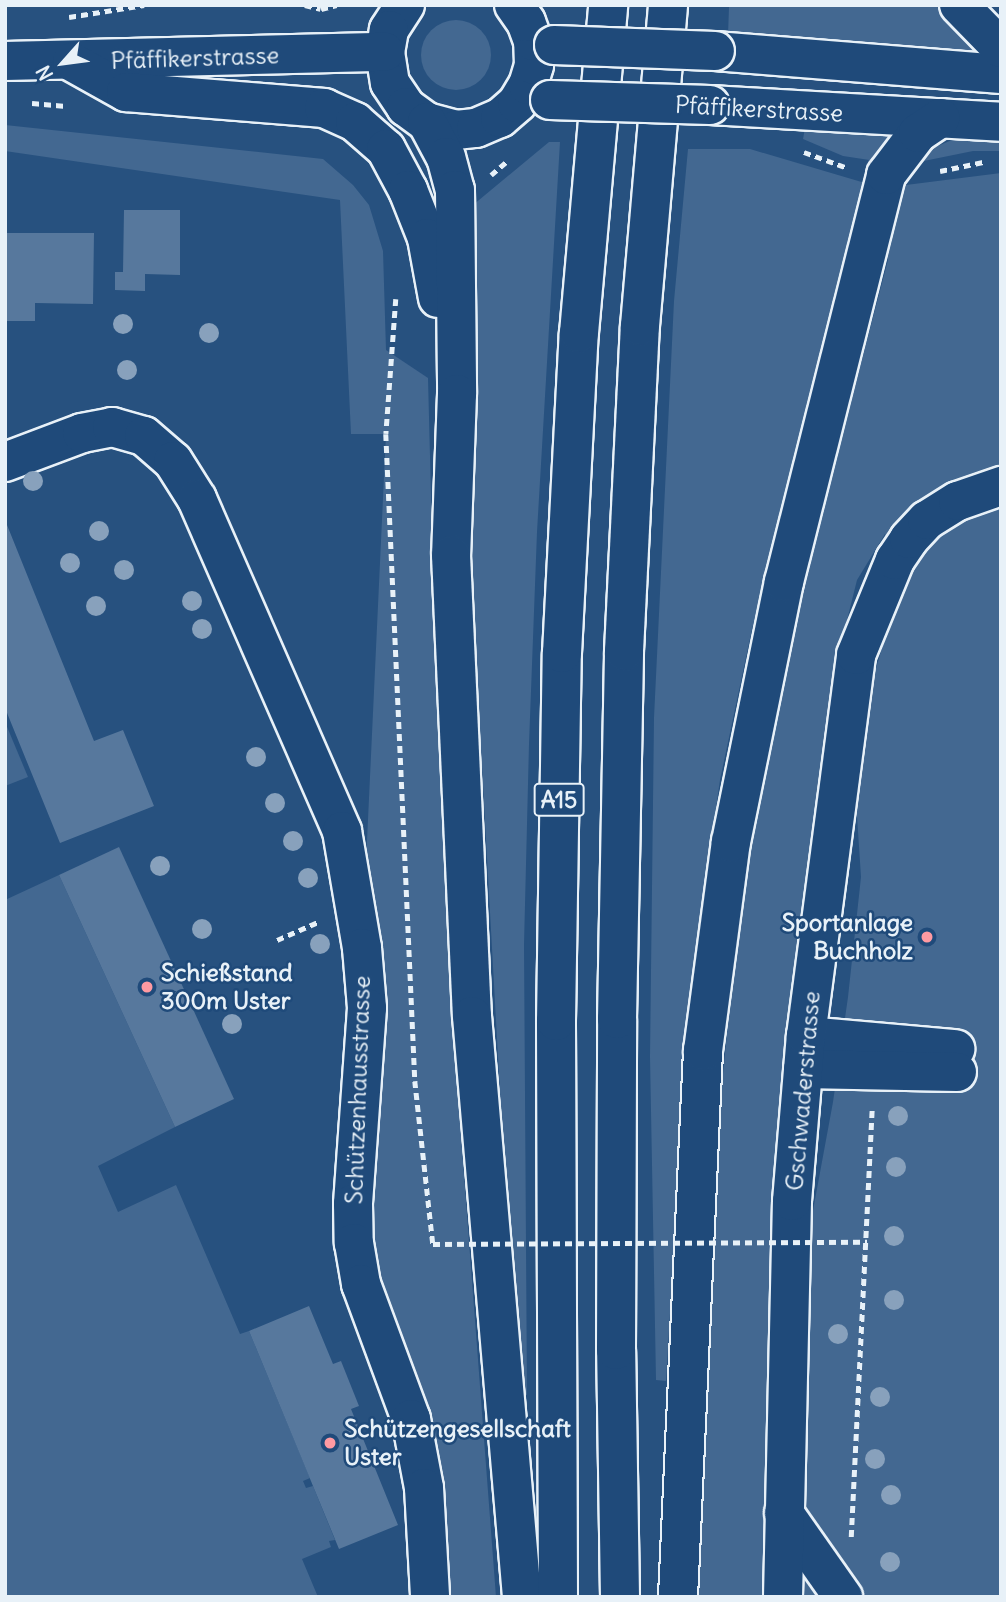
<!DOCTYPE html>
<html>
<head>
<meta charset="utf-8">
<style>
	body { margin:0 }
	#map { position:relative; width:1006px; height:1602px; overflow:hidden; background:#27517f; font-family:Delius,sans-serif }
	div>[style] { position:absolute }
	.green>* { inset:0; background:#436891 }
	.round { border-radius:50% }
	.building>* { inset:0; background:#57789d }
	.path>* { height:4.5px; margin-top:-2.25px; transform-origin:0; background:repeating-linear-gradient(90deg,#e8f1f8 0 7px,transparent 0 12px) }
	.roads { filter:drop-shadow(2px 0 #e8f1f8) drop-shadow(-2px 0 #e8f1f8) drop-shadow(0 2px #e8f1f8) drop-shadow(0 -2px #e8f1f8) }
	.minor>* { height:38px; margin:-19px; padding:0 19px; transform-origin:19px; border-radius:19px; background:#1f4a7a }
	.major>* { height:38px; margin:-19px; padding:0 19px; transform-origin:19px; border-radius:19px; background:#1f4a7a }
	.highway>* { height:38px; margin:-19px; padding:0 19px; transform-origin:19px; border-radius:19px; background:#1f4a7a }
	.path-bridge>* { height:4.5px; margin-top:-2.25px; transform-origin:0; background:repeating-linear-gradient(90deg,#e8f1f8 0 7px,transparent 0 12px) }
	.bridges { filter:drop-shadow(2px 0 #e8f1f8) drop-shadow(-2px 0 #e8f1f8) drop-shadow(0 2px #e8f1f8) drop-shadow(0 -2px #e8f1f8) }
	.major-bridge>* { height:38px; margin:-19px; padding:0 19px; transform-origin:19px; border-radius:19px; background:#1f4a7a }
	.trees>* { width:20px; height:20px; margin:-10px; border-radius:50%; background:#88a1bc }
	.dots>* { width:19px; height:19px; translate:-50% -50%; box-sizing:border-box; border:4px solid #1f4a7a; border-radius:50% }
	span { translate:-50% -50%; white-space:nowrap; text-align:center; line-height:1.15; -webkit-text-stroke:5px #1f4a7a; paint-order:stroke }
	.shield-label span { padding:2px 5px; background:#1f4a7a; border:2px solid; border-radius:5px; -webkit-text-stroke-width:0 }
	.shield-label { font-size:23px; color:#e8f1f8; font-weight:700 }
	.street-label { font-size:24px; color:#e8f1f8 }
	.poi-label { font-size:24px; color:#e8f1f8; font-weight:700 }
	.right { translate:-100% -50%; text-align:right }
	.left { translate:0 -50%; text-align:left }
	.frame { position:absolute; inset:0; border:7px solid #e8f1f8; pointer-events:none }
	.north { position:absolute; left:28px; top:28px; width:70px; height:70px; -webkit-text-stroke:5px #1f4a7a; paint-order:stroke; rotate:242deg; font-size:19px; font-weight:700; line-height:28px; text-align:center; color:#e8f1f8 }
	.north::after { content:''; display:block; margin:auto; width:24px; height:32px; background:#e8f1f8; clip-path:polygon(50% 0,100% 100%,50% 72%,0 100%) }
</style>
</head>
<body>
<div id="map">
	<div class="green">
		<i style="clip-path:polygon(936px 5px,978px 53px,728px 35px,729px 7px,707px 6px)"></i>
		<i class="round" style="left:421px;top:20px;width:70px;height:70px"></i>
		<i style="clip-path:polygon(5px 125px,323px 159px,353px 185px,369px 205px,383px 251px,386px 350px,428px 378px,436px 690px,457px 1083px,496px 1597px,430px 1597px,424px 1489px,361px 1284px,362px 948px,386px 434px,351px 434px,340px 200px,5px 151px)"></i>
		<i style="clip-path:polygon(805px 128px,892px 133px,876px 161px,843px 156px,803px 139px)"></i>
		<i style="clip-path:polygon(959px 137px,1001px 138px,1001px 151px,973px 151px,914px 163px,933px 148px)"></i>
		<i style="clip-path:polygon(549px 142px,560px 142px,537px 532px,529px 744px,524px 945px,527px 1395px,521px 1394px,500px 1093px,472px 586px,473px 205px)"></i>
		<i style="clip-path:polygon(688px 149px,750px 149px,865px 183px,752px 629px,720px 780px,689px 995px,666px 1381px,656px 1380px,650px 1057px,654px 718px,674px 301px)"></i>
		<i style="clip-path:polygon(1001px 173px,1001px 1597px,802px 1597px,807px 1243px,833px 1102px,848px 997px,861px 877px,856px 801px,861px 751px,874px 675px,891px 618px,885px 534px,857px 580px,841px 644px,765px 1597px,698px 1597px,717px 1133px,740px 904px,792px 628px,888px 260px,883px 243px,898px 186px)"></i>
		<i style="clip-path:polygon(5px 722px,28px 777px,5px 786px)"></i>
		<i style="clip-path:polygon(59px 875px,175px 1127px,98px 1166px,118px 1212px,176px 1185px,240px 1334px,249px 1331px,310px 1478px,303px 1481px,306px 1488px,313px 1486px,335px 1540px,329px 1541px,331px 1547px,302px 1559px,318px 1597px,5px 1597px,5px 900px)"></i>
	</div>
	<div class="building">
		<i style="clip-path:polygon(124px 210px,180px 210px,180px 275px,145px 274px,145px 291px,115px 290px,115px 272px,123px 272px)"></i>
		<i style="clip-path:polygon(5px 233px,94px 233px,93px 304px,35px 303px,35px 321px,5px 321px)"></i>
		<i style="clip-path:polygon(5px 520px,94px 741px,123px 730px,154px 806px,60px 843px,5px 708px)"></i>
		<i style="clip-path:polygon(119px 847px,234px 1099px,175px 1127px,59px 875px)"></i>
		<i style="clip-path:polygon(309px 1306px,333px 1364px,341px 1361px,359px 1406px,351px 1409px,398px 1525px,339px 1549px,249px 1331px)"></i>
	</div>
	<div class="path">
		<i style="left:305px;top:5px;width:16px;rotate:14deg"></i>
		<i style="left:321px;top:9px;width:16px;rotate:-14deg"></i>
		<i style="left:69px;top:17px;width:76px;rotate:-9.1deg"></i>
		<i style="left:32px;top:103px;width:34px;rotate:5deg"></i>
		<i style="left:804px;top:152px;width:47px;rotate:20deg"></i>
		<i style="left:940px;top:171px;width:44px;rotate:-11.8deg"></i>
		<i style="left:491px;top:175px;width:23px;rotate:-41deg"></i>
		<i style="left:396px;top:299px;width:135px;rotate:94.2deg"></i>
		<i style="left:386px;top:434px;width:648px;rotate:87.43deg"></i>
		<i style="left:277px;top:940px;width:45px;rotate:-23.7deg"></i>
		<i style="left:851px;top:1537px;width:429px;rotate:-87.2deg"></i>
	</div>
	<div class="roads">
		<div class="minor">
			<i style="left:5px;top:462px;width:82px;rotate:-20.6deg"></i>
			<i style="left:82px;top:433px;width:31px;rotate:-11deg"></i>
			<i style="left:112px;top:427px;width:33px;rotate:16deg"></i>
			<i style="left:144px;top:436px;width:38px;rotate:41deg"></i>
			<i style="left:173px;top:461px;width:45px;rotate:57.7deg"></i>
			<i style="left:197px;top:499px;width:362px;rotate:66.4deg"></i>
			<i style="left:342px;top:831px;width:119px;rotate:80.3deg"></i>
			<i style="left:362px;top:948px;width:60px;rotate:85.2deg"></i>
			<i style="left:367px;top:1008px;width:196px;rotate:94.1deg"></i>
			<i style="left:353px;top:1204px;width:39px;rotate:89deg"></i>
			<i style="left:354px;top:1243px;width:42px;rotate:80.3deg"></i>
			<i style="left:361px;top:1284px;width:144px;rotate:69.7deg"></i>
			<i style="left:411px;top:1419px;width:70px;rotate:79.3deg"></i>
			<i style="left:424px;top:1488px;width:109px;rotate:86.8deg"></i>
			<i style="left:806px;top:1036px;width:150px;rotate:5deg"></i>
			<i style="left:803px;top:1069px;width:154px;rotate:1.1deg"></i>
			<i style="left:784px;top:1513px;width:103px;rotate:54.9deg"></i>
			<i style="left:783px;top:1597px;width:396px;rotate:-88.7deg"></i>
			<i style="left:792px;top:1201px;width:166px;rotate:-85.2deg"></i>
			<i style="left:806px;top:1036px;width:384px;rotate:-82.5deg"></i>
			<i style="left:856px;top:655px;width:103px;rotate:-67.7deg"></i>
			<i style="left:895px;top:560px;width:25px;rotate:-56deg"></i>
			<i style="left:909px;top:539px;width:26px;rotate:-47deg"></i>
			<i style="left:927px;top:520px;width:36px;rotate:-32deg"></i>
			<i style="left:958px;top:501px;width:46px;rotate:-19.2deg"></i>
		</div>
		<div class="major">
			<i style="left:405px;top:5px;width:30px;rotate:123deg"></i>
			<i style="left:389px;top:30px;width:22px;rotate:100deg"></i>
			<i style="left:385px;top:52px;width:31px;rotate:81deg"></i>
			<i style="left:390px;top:83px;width:29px;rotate:56deg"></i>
			<i style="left:406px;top:107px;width:26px;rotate:36deg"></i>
			<i style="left:427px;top:122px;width:30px;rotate:15deg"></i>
			<i style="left:456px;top:130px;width:20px;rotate:-6deg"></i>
			<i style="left:476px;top:128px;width:26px;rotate:-23deg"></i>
			<i style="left:500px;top:118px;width:23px;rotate:-41deg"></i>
			<i style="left:517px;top:103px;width:21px;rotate:-59deg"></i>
			<i style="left:528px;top:85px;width:21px;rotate:-73deg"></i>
			<i style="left:534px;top:65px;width:24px;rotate:-92deg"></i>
			<i style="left:533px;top:41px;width:20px;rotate:-110deg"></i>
			<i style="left:526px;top:22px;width:21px;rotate:-125deg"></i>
			<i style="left:715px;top:51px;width:287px;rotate:4.6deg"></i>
			<i style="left:5px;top:61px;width:380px;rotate:-1.4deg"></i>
			<i style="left:710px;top:105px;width:291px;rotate:3.3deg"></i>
		</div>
		<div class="highway">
			<i style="left:959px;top:5px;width:60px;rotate:45.7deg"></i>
			<i style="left:72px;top:62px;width:62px;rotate:29.1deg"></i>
			<i style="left:126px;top:92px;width:199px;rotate:4.6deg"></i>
			<i style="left:324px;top:108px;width:34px;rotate:24deg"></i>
			<i style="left:355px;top:122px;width:41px;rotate:41.1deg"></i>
			<i style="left:386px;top:149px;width:47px;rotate:61.8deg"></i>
			<i style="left:408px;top:190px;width:52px;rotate:68.4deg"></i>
			<i style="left:427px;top:238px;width:61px;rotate:79.6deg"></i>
			<i style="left:427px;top:122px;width:40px;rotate:62deg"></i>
			<i style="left:446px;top:157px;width:34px;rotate:75deg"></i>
			<i style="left:455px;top:190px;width:204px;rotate:89.4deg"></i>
			<i style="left:457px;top:394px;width:161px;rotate:92.1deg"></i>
			<i style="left:451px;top:555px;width:461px;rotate:87.4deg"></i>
			<i style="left:472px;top:1016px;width:583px;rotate:85.08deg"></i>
			<i style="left:558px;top:1597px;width:576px;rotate:-90.2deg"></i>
			<i style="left:556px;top:1021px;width:368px;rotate:-89.1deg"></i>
			<i style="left:562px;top:653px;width:320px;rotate:-87deg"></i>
			<i style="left:579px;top:333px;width:329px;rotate:-84.9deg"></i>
			<i style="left:620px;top:1597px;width:247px;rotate:-90.9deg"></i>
			<i style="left:616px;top:1350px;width:331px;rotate:-89.8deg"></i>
			<i style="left:617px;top:1019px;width:368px;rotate:-88.9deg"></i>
			<i style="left:624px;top:651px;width:325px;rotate:-87.2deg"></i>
			<i style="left:640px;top:326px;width:322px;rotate:-85deg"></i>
			<i style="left:678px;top:1597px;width:547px;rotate:-87.38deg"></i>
			<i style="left:703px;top:1051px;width:211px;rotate:-82.4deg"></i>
			<i style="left:731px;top:842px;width:265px;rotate:-78.5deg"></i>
			<i style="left:784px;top:582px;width:420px;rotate:-75.9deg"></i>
			<i style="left:886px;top:175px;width:53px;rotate:-52.7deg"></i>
			<i style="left:918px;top:133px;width:27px;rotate:-34deg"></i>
		</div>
	</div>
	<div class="path-bridge">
		<i style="left:415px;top:1081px;width:164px;rotate:83.7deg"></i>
		<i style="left:433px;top:1244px;width:434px;rotate:-0.3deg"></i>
	</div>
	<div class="bridges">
		<div class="major-bridge">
			<i style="left:554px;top:45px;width:161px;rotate:2.1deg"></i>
			<i style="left:550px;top:100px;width:160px;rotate:1.8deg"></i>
		</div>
	</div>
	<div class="trees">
		<i style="left:123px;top:324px"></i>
		<i style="left:209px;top:333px"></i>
		<i style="left:127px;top:370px"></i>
		<i style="left:33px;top:481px"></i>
		<i style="left:99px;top:531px"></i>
		<i style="left:70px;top:563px"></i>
		<i style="left:124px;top:570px"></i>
		<i style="left:192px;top:601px"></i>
		<i style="left:96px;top:606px"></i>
		<i style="left:202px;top:629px"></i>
		<i style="left:256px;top:757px"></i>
		<i style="left:275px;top:803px"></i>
		<i style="left:293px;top:841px"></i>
		<i style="left:160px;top:866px"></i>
		<i style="left:308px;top:878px"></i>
		<i style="left:202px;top:929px"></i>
		<i style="left:320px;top:944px"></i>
		<i style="left:232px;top:1024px"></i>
		<i style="left:898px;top:1116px"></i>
		<i style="left:896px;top:1167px"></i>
		<i style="left:894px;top:1236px"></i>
		<i style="left:894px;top:1300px"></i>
		<i style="left:838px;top:1334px"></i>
		<i style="left:880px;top:1397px"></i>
		<i style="left:875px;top:1459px"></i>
		<i style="left:891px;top:1495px"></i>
		<i style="left:890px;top:1562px"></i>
	</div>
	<div class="dots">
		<i style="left:927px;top:937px;background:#ff9aa2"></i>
		<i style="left:147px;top:987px;background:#ff9aa2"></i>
		<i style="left:330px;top:1443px;background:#ff9aa2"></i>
	</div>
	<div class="shield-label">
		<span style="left:559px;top:800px">A15</span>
	</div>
	<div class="street-label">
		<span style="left:195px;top:58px;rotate:-2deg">Pfäffikerstrasse</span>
		<span style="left:759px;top:109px;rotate:3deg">Pfäffikerstrasse</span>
		<span style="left:358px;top:1090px;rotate:-88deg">Schützenhausstrasse</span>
		<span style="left:803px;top:1091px;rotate:-85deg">Gschwaderstrasse</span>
	</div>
	<div class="poi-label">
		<span class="right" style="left:913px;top:937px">Sportanlage<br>Buchholz</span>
		<span class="left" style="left:161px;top:987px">Schießstand<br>300m Uster</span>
		<span class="left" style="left:344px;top:1443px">Schützengesellschaft<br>Uster</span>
	</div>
	<div class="frame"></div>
	<div class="north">N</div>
</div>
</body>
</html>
